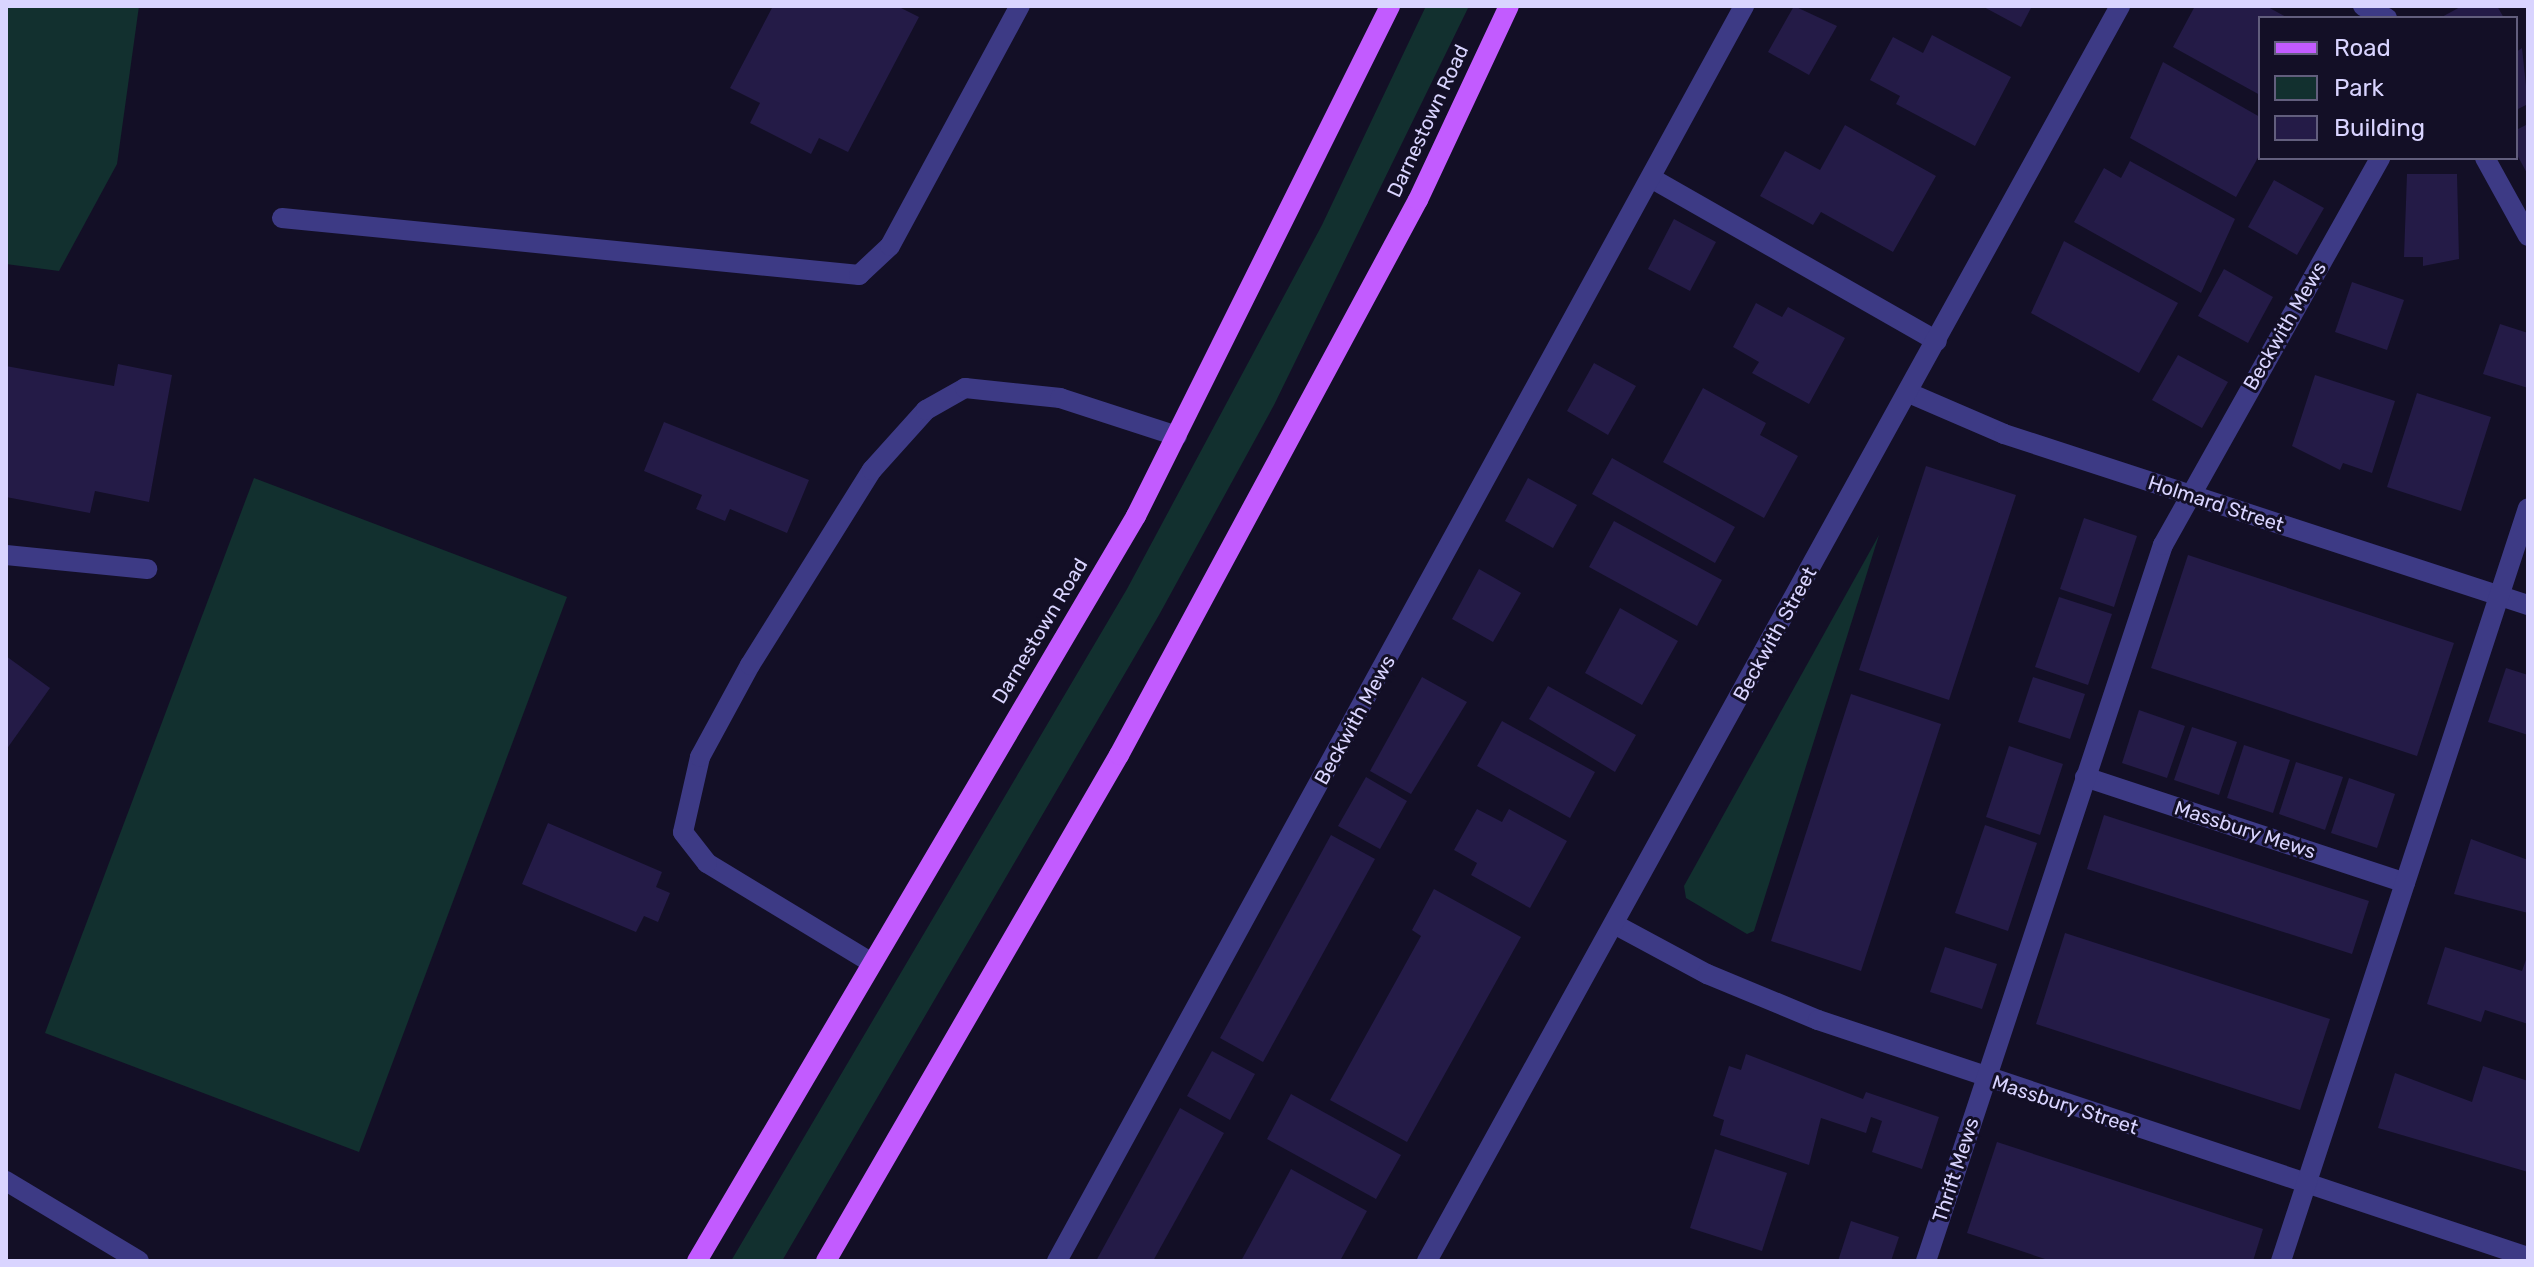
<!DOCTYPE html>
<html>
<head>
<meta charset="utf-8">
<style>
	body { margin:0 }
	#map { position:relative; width:2534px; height:1267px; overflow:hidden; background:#130f26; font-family:Rubik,sans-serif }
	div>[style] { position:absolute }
	.green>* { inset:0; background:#12302f }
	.building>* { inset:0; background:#241b47 }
	.minor>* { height:20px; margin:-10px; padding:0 10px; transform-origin:10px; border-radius:10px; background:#3d3a85 }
	.major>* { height:20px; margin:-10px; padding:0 10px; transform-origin:10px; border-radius:10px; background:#c25bff }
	span { translate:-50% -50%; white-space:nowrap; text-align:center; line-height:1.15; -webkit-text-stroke:6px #130f26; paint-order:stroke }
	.street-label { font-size:20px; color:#d9d4ff }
	.frame { position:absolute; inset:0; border:8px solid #d9d4ff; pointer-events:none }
	.legend { position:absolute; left:2258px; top:16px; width:260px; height:144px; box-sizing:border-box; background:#130f26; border:2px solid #625e7d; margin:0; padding:10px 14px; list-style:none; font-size:24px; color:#d9d4ff }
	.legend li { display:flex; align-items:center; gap:16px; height:40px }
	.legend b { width:40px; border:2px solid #625e7d }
</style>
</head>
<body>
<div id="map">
	<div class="green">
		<i style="clip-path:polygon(6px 6px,139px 6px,117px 164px,59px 271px,6px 264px)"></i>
		<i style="clip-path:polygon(1426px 6px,1469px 6px,1274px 405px,1159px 615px,782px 1261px,731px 1261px,1127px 589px,1322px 225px)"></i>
		<i style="clip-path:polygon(254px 478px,567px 597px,359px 1152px,45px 1033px)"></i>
		<i style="clip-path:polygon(1879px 535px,1754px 931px,1747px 934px,1686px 898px,1684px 886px)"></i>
	</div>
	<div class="building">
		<i style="clip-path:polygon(773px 6px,897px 6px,919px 17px,848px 152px,819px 138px,811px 154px,750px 123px,760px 103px,730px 88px)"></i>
		<i style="clip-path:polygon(1794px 6px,1837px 26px,1809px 75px,1768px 52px)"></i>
		<i style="clip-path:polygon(1982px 6px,2032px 6px,2021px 27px)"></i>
		<i style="clip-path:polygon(2195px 6px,2266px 6px,2288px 18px,2260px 18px,2260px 95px,2173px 47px)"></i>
		<i style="clip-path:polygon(2462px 6px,2497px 6px,2504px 18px,2440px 18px)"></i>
		<i style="clip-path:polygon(1932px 35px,2011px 77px,1975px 146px,1896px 104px,1900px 96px,1870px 80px,1893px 37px,1923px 53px)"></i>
		<i style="clip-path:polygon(2522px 48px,2528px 104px,2516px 110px,2516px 52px)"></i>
		<i style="clip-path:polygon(2163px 62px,2260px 117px,2260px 154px,2236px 197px,2130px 138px)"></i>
		<i style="clip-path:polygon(2528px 124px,2528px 175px,2516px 153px,2516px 130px)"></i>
		<i style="clip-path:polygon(1845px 125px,1936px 176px,1893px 252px,1821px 212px,1813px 225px,1760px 196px,1785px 151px,1820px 170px)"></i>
		<i style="clip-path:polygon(2130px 161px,2235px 219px,2201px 293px,2074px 222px,2104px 168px,2121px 178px)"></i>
		<i style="clip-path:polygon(2407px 174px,2457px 174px,2459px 259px,2423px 266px,2423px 257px,2404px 257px)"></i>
		<i style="clip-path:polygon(2274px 180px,2324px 208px,2297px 255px,2248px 227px)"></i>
		<i style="clip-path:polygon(1674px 219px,1716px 242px,1690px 291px,1648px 269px)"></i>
		<i style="clip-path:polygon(2064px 241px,2178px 303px,2139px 373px,2031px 313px)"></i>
		<i style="clip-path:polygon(2224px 269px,2273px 297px,2248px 343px,2198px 316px)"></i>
		<i style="clip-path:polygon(2352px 282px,2404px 300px,2387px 350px,2335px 332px)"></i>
		<i style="clip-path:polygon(1756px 303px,1782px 317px,1788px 307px,1845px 338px,1809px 404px,1752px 373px,1759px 362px,1733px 347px)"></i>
		<i style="clip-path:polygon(2500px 324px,2528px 333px,2528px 388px,2483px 374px)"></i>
		<i style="clip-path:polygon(2178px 355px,2228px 382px,2202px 428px,2152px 400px)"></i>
		<i style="clip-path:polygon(1594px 363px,1636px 386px,1608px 435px,1567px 411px)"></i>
		<i style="clip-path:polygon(118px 364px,172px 375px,149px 502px,95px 491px,90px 513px,6px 497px,6px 366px,114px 386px)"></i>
		<i style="clip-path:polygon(2315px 375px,2395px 401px,2372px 473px,2343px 463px,2340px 470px,2292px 446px)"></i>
		<i style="clip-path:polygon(1703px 388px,1766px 423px,1760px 435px,1798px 456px,1764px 518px,1663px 462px)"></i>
		<i style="clip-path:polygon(2417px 393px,2491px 417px,2461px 511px,2387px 487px)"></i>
		<i style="clip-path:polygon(664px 422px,809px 480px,787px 533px,730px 509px,725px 521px,696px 509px,702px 495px,644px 471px)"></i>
		<i style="clip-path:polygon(1612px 458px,1735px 527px,1715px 563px,1592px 494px)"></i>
		<i style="clip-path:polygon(1926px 466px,2016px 495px,1949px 700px,1859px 670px)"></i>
		<i style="clip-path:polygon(1528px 478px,1577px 505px,1553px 548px,1505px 521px)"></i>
		<i style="clip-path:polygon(2084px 518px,2137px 536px,2114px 607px,2060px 589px)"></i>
		<i style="clip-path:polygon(1614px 521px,1722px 580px,1697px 626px,1589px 567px)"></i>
		<i style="clip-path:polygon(2188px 555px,2454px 643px,2417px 756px,2151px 668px)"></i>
		<i style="clip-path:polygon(1479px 569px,1521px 593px,1493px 642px,1452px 619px)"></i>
		<i style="clip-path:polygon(2059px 597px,2112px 614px,2088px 685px,2035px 667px)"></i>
		<i style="clip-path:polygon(1620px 608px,1678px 641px,1642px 705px,1585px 673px)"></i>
		<i style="clip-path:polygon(6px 656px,50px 688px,6px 750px)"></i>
		<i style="clip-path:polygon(2506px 668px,2528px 675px,2528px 735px,2488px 722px)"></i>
		<i style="clip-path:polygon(1422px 677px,1467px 702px,1411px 794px,1370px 771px)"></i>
		<i style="clip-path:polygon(2033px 677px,2085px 694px,2070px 739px,2018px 722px)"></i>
		<i style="clip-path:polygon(1548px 686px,1636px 735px,1615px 772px,1529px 719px)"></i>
		<i style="clip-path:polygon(1851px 694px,1941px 724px,1861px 971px,1771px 941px)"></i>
		<i style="clip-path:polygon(2139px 710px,2185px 726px,2167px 778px,2122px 763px)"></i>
		<i style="clip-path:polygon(1502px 721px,1595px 772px,1570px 818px,1477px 766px)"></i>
		<i style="clip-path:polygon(2192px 727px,2237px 742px,2219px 795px,2174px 780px)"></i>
		<i style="clip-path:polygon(2244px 745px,2290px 760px,2273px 813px,2227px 798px)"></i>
		<i style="clip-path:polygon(2009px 746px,2063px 764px,2040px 835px,1986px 817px)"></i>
		<i style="clip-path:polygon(2296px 762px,2343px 777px,2325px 830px,2279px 814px)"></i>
		<i style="clip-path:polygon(1366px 777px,1407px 801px,1380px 849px,1338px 826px)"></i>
		<i style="clip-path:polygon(2349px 778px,2395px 794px,2377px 848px,2331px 833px)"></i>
		<i style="clip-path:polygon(1477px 809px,1502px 822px,1509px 809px,1567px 841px,1530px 908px,1471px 875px,1477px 863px,1454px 850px)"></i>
		<i style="clip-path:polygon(2104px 815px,2369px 901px,2352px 954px,2087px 869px)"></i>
		<i style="clip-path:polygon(548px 823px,662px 872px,656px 887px,670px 893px,658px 922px,644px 916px,636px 932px,522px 884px)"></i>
		<i style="clip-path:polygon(1985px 825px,2037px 843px,2008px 931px,1955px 913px)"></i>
		<i style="clip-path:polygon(1331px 835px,1375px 859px,1263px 1062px,1220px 1038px)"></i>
		<i style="clip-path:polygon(2471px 839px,2528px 860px,2528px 913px,2454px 894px)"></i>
		<i style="clip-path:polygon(1434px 889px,1521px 937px,1407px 1142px,1330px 1100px,1421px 936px,1412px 930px)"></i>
		<i style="clip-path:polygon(2065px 933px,2330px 1019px,2300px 1110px,2036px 1024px)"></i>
		<i style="clip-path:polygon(1945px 947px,1997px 964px,1982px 1009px,1930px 992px)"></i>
		<i style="clip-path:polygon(2445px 947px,2522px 971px,2528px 954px,2528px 1024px,2485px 1010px,2481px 1022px,2427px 1004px)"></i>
		<i style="clip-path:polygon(1212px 1051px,1255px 1074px,1230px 1120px,1187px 1096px)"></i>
		<i style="clip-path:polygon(1746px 1054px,1863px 1099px,1866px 1092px,1939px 1117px,1922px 1169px,1872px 1152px,1882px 1121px,1871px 1117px,1866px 1133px,1821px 1118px,1809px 1165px,1720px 1135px,1724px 1120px,1713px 1116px,1729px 1066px,1741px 1070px)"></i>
		<i style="clip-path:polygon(2483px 1066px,2528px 1081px,2528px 1172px,2378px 1128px,2395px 1073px,2472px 1102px)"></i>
		<i style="clip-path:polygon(1291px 1094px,1401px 1155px,1376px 1199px,1267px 1139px)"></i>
		<i style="clip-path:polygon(1180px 1108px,1224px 1133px,1153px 1261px,1096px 1261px)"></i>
		<i style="clip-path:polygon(1997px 1142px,2263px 1229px,2253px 1261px,2051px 1261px,1967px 1233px)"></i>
		<i style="clip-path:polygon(1715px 1149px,1787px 1173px,1762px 1251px,1690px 1228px)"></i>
		<i style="clip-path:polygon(1291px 1169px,1367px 1211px,1340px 1261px,1241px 1261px)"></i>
		<i style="clip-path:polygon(1851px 1221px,1899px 1237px,1891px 1261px,1838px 1261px)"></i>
	</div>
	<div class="minor">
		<i style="left:2363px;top:6px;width:27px;rotate:27deg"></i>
		<i style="left:2485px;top:158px;width:89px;rotate:61.1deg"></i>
		<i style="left:1651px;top:178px;width:329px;rotate:29.7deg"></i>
		<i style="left:282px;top:218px;width:580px;rotate:5.64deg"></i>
		<i style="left:859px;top:275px;width:42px;rotate:-43.1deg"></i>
		<i style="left:890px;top:246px;width:273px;rotate:-61.6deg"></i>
		<i style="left:1909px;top:393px;width:103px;rotate:23.3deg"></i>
		<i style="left:2004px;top:434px;width:551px;rotate:18.07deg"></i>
		<i style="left:6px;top:555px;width:142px;rotate:5.7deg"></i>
		<i style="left:2085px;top:777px;width:337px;rotate:18.3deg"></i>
		<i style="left:1614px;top:924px;width:106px;rotate:28.3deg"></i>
		<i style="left:1707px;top:974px;width:120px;rotate:22.5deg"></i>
		<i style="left:1818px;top:1020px;width:749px;rotate:18.46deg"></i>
		<i style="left:872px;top:963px;width:193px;rotate:-148.8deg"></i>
		<i style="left:707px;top:863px;width:39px;rotate:-128deg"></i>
		<i style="left:683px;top:832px;width:77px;rotate:-77.2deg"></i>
		<i style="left:700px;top:757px;width:105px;rotate:-61.5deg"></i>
		<i style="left:750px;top:665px;width:230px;rotate:-58deg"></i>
		<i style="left:872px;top:470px;width:81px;rotate:-48deg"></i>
		<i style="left:926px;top:410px;width:45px;rotate:-29.4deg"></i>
		<i style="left:965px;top:388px;width:96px;rotate:6deg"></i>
		<i style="left:1060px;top:398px;width:123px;rotate:18deg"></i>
		<i style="left:6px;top:1181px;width:155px;rotate:31deg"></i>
		<i style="left:1057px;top:1261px;width:1431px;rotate:-61.3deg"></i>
		<i style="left:1427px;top:1261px;width:1434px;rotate:-61.09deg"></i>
		<i style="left:1926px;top:1261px;width:754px;rotate:-71.69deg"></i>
		<i style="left:2163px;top:545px;width:444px;rotate:-60.7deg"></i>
		<i style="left:2281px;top:1261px;width:792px;rotate:-71.84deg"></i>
	</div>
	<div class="major">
		<i style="left:697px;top:1261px;width:865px;rotate:-59.49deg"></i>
		<i style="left:1136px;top:516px;width:570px;rotate:-63.52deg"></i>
		<i style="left:826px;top:1261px;width:585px;rotate:-59.93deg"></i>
		<i style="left:1119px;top:755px;width:630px;rotate:-61.69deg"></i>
		<i style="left:1418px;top:200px;width:214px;rotate:-64.9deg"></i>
	</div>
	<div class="street-label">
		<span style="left:1428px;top:121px;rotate:-65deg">Darnestown Road</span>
		<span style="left:2285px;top:326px;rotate:-60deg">Beckwith Mews</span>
		<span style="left:2216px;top:504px;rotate:18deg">Holmard Street</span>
		<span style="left:1040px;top:631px;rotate:-59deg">Darnestown Road</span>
		<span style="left:1775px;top:634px;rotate:-61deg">Beckwith Street</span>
		<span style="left:1355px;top:720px;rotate:-61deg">Beckwith Mews</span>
		<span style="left:2245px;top:830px;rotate:18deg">Massbury Mews</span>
		<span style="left:2065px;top:1105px;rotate:18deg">Massbury Street</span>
		<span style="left:1956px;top:1170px;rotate:-72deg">Thrift Mews</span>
	</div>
	<div class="frame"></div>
	<ul class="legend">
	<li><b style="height:10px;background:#c25bff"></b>Road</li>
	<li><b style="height:22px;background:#12302f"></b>Park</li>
	<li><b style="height:22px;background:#241b47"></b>Building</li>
	</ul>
</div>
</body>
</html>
